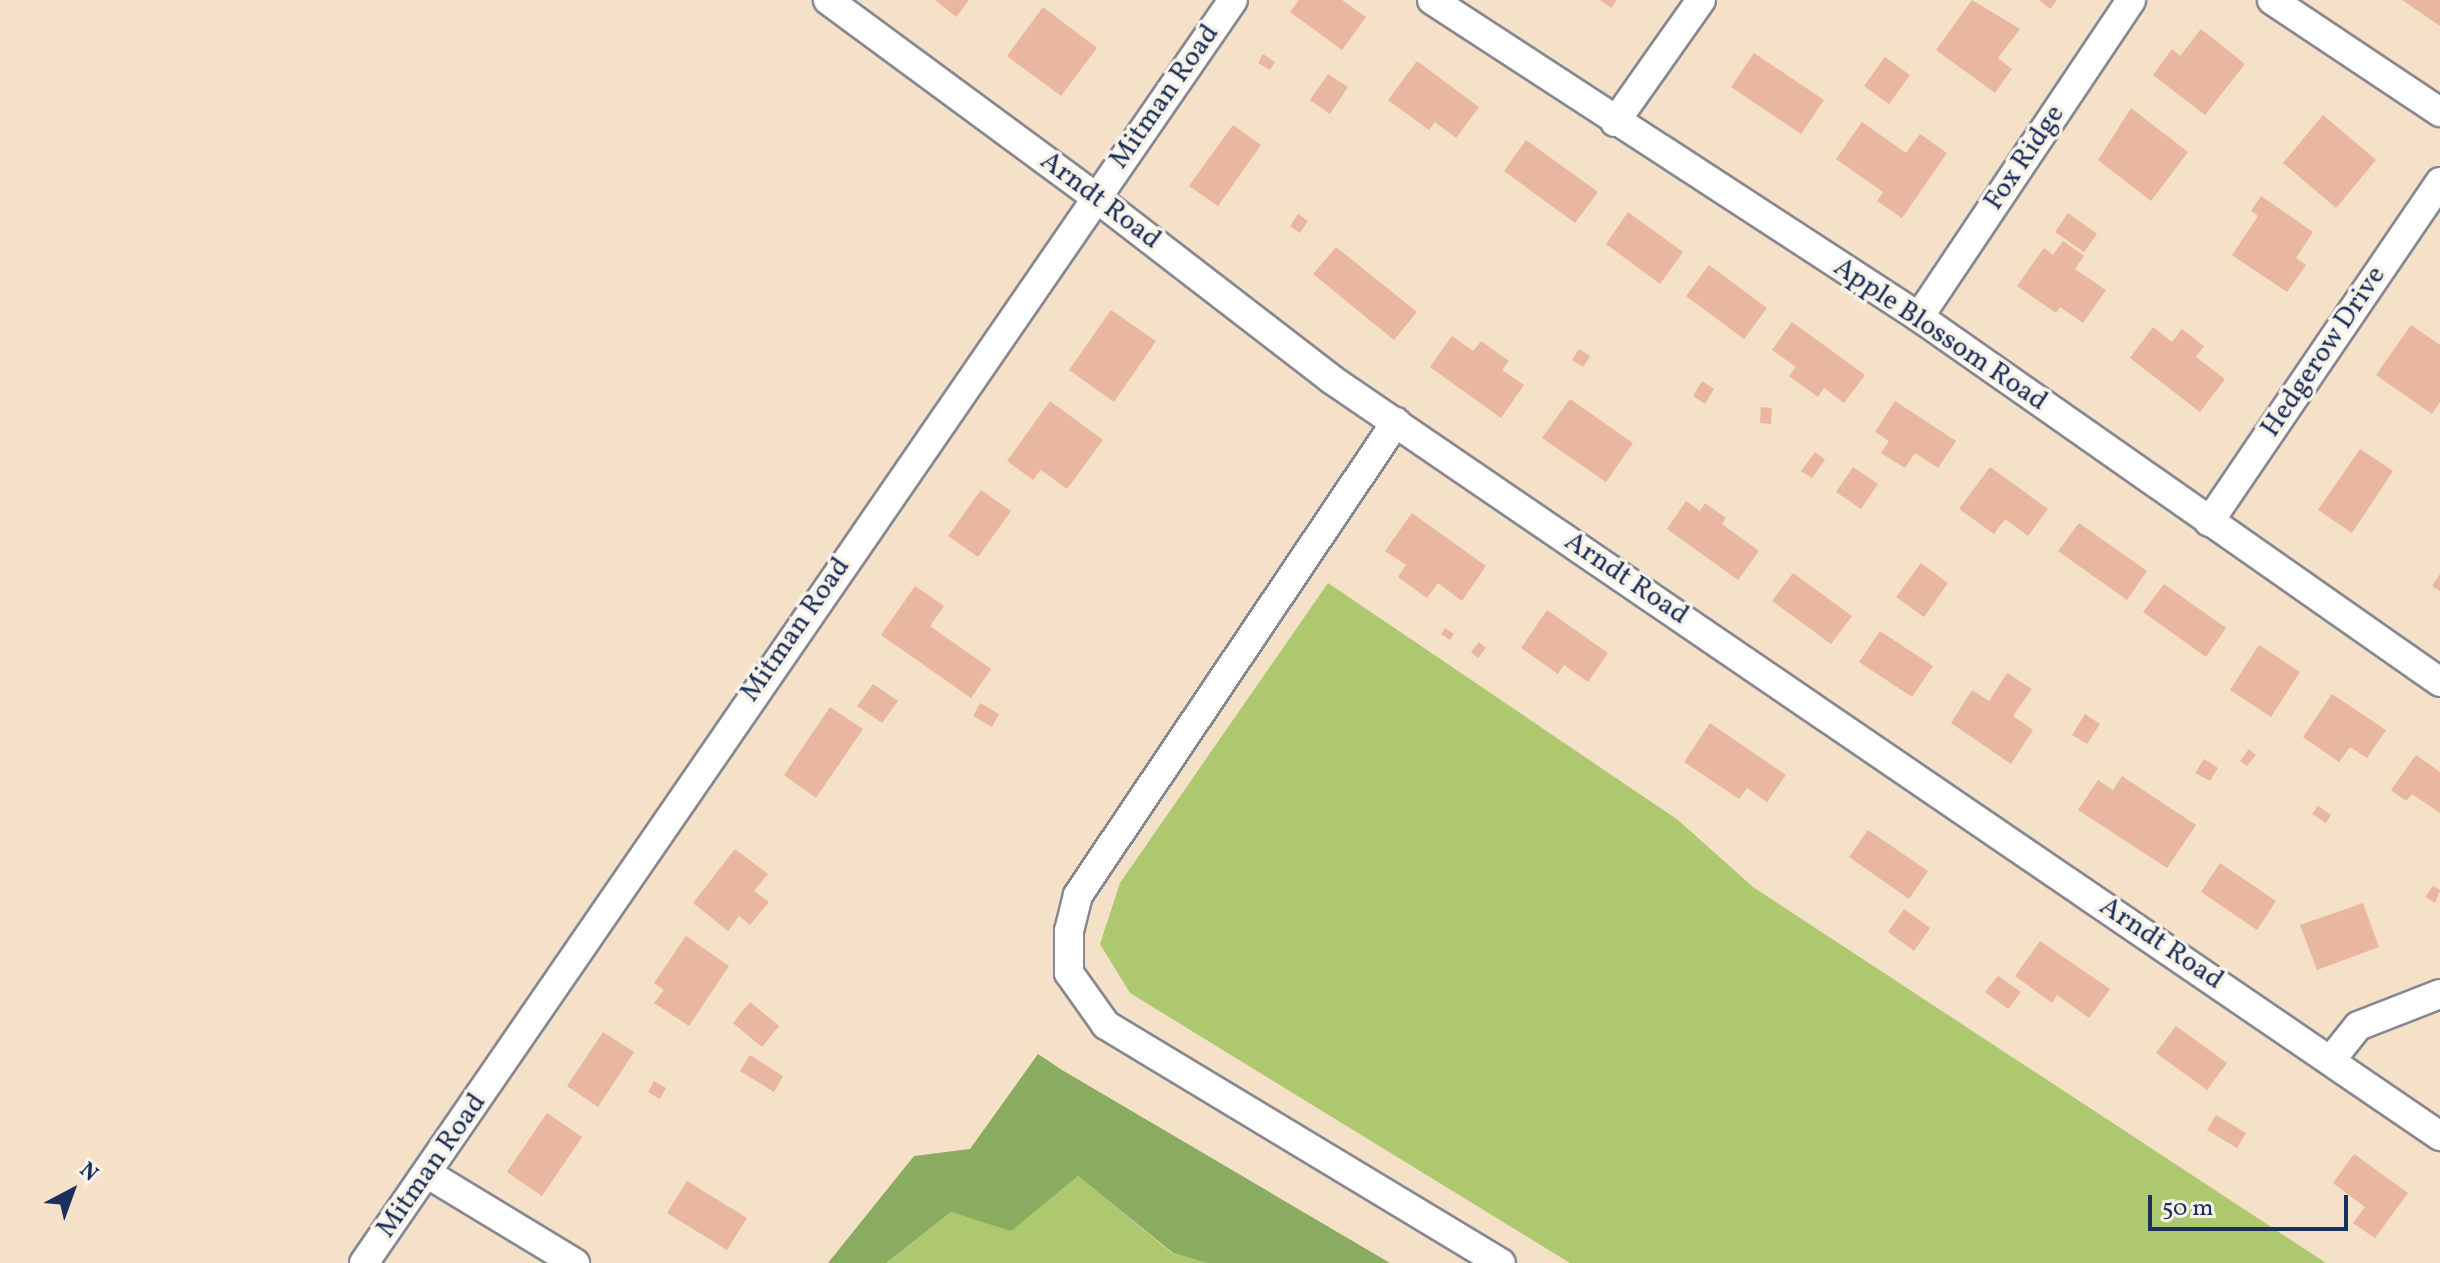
<!DOCTYPE html>
<html>
<head>
<meta charset="utf-8">
<style>
	body { margin:0 }
	#map { position:relative; width:2440px; height:1263px; overflow:hidden; background:#f4e1c8; font-family:Vollkorn,serif }
	div>[style] { position:absolute }
	.green>* { inset:0; background:#adc86e }
	.forest>* { inset:0; background:#8aac61 }
	.building>* { inset:0; background:#e9b6a0 }
	.roads { filter:drop-shadow(2px 0 #888893) drop-shadow(-2px 0 #888893) drop-shadow(0 2px #888893) drop-shadow(0 -2px #888893) }
	.minor>* { height:28px; margin:-14px; padding:0 14px; transform-origin:14px; border-radius:14px; background:#fff }
	span { translate:-50% -50%; white-space:nowrap; text-align:center; line-height:1.15; -webkit-text-stroke:7px #f7f3e8; paint-order:stroke }
	.street-label { font-size:28px; color:#1b2f5e }
	.north { position:absolute; left:32px; top:1151px; width:80px; height:80px; -webkit-text-stroke:6px #f7f3e8; paint-order:stroke; rotate:41deg; font-size:22px; font-weight:700; line-height:32px; text-align:center; color:#1b2f5e }
	.north::after { content:''; display:block; margin:auto; width:28px; height:36px; background:#1b2f5e; clip-path:polygon(50% 0,100% 100%,50% 72%,0 100%) }
	.scale { position:absolute; left:2148px; top:1195px; width:200px; height:36px; box-sizing:border-box; border:4px solid #1b2f5e; border-top:0; padding-left:10px; font-size:24px; line-height:28px; white-space:nowrap; color:#1b2f5e; -webkit-text-stroke:6px #f7f3e8; paint-order:stroke }
</style>
</head>
<body>
<div id="map">
	<div class="green">
		<i style="clip-path:polygon(1328px 583px,1678px 820px,1753px 887px,2326px 1263px,1570px 1263px,1130px 993px,1100px 944px,1120px 883px)"></i>
		<i style="clip-path:polygon(1078px 1176px,1172px 1253px,1207px 1263px,886px 1263px,951px 1212px,1011px 1230px)"></i>
	</div>
	<div class="forest">
		<i style="clip-path:polygon(1038px 1054px,1062px 1070px,1390px 1263px,1207px 1263px,1173px 1253px,1078px 1176px,1011px 1231px,951px 1212px,886px 1263px,828px 1263px,914px 1156px,970px 1149px)"></i>
	</div>
	<div class="building">
		<i style="clip-path:polygon(935px 0,969px 0,956px 17px)"></i>
		<i style="clip-path:polygon(1299px 0,1342px 0,1366px 17px,1342px 50px,1290px 12px)"></i>
		<i style="clip-path:polygon(1600px 0,1617px 0,1611px 8px)"></i>
		<i style="clip-path:polygon(1972px 0,2020px 29px,1998px 58px,2012px 69px,1995px 93px,1936px 50px)"></i>
		<i style="clip-path:polygon(2039px 0,2057px 0,2050px 9px)"></i>
		<i style="clip-path:polygon(2402px 0,2440px 0,2440px 26px)"></i>
		<i style="clip-path:polygon(1043px 7px,1097px 48px,1061px 96px,1007px 56px)"></i>
		<i style="clip-path:polygon(2201px 29px,2245px 64px,2205px 115px,2153px 75px,2172px 49px,2180px 56px)"></i>
		<i style="clip-path:polygon(1754px 53px,1824px 100px,1801px 134px,1731px 87px)"></i>
		<i style="clip-path:polygon(1263px 54px,1275px 62px,1270px 70px,1258px 63px)"></i>
		<i style="clip-path:polygon(1885px 57px,1910px 75px,1889px 104px,1864px 86px)"></i>
		<i style="clip-path:polygon(1417px 61px,1479px 107px,1456px 138px,1435px 122px,1429px 130px,1388px 100px)"></i>
		<i style="clip-path:polygon(1328px 74px,1348px 87px,1330px 114px,1310px 100px)"></i>
		<i style="clip-path:polygon(2131px 108px,2188px 152px,2151px 201px,2098px 160px)"></i>
		<i style="clip-path:polygon(2323px 115px,2376px 160px,2336px 208px,2283px 163px)"></i>
		<i style="clip-path:polygon(1862px 122px,1906px 153px,1920px 134px,1947px 153px,1902px 218px,1877px 201px,1883px 192px,1836px 159px)"></i>
		<i style="clip-path:polygon(1233px 125px,1261px 145px,1218px 206px,1189px 186px)"></i>
		<i style="clip-path:polygon(1526px 140px,1598px 192px,1575px 223px,1504px 171px)"></i>
		<i style="clip-path:polygon(2261px 196px,2313px 232px,2296px 258px,2306px 265px,2287px 292px,2232px 255px,2258px 216px,2251px 211px)"></i>
		<i style="clip-path:polygon(1628px 212px,1683px 252px,1660px 284px,1606px 244px)"></i>
		<i style="clip-path:polygon(2068px 213px,2097px 234px,2084px 252px,2055px 232px)"></i>
		<i style="clip-path:polygon(1298px 214px,1308px 221px,1300px 233px,1290px 226px)"></i>
		<i style="clip-path:polygon(2063px 241px,2084px 256px,2075px 269px,2106px 290px,2083px 323px,2060px 307px,2056px 313px,2017px 286px,2044px 248px,2053px 255px)"></i>
		<i style="clip-path:polygon(1336px 247px,1417px 312px,1394px 340px,1313px 274px)"></i>
		<i style="clip-path:polygon(1709px 265px,1767px 308px,1744px 339px,1686px 296px)"></i>
		<i style="clip-path:polygon(1111px 310px,1156px 341px,1114px 402px,1069px 370px)"></i>
		<i style="clip-path:polygon(1792px 322px,1865px 375px,1844px 403px,1824px 388px,1818px 397px,1789px 376px,1796px 367px,1772px 350px)"></i>
		<i style="clip-path:polygon(2411px 325px,2440px 345px,2440px 402px,2432px 414px,2376px 375px)"></i>
		<i style="clip-path:polygon(2153px 327px,2172px 342px,2182px 329px,2204px 346px,2196px 357px,2225px 379px,2200px 412px,2130px 358px)"></i>
		<i style="clip-path:polygon(1452px 336px,1473px 351px,1481px 341px,1509px 361px,1502px 370px,1524px 385px,1501px 418px,1430px 367px)"></i>
		<i style="clip-path:polygon(1579px 349px,1590px 356px,1583px 367px,1572px 360px)"></i>
		<i style="clip-path:polygon(1702px 381px,1714px 389px,1705px 404px,1693px 396px)"></i>
		<i style="clip-path:polygon(1570px 399px,1633px 443px,1606px 482px,1542px 438px)"></i>
		<i style="clip-path:polygon(1050px 401px,1103px 440px,1067px 489px,1041px 470px,1033px 480px,1007px 461px)"></i>
		<i style="clip-path:polygon(1895px 401px,1956px 441px,1938px 468px,1915px 453px,1905px 468px,1881px 453px,1889px 441px,1875px 432px)"></i>
		<i style="clip-path:polygon(1761px 407px,1772px 408px,1771px 424px,1760px 423px)"></i>
		<i style="clip-path:polygon(2360px 449px,2393px 471px,2352px 533px,2318px 510px)"></i>
		<i style="clip-path:polygon(1815px 452px,1825px 460px,1812px 478px,1801px 471px)"></i>
		<i style="clip-path:polygon(1853px 467px,1878px 484px,1861px 509px,1836px 492px)"></i>
		<i style="clip-path:polygon(1990px 467px,2048px 509px,2028px 536px,2005px 519px,1994px 534px,1959px 509px)"></i>
		<i style="clip-path:polygon(981px 490px,1011px 511px,978px 557px,948px 536px)"></i>
		<i style="clip-path:polygon(1686px 501px,1700px 511px,1705px 503px,1726px 518px,1722px 524px,1759px 551px,1738px 580px,1667px 529px)"></i>
		<i style="clip-path:polygon(1412px 513px,1486px 566px,1462px 601px,1438px 583px,1427px 598px,1398px 577px,1406px 565px,1385px 551px)"></i>
		<i style="clip-path:polygon(2079px 523px,2147px 571px,2127px 600px,2058px 551px)"></i>
		<i style="clip-path:polygon(1921px 563px,1948px 583px,1924px 617px,1896px 597px)"></i>
		<i style="clip-path:polygon(1793px 573px,1852px 616px,1831px 644px,1772px 601px)"></i>
		<i style="clip-path:polygon(2440px 574px,2440px 591px,2432px 586px)"></i>
		<i style="clip-path:polygon(2164px 584px,2226px 628px,2206px 657px,2143px 612px)"></i>
		<i style="clip-path:polygon(915px 586px,944px 606px,930px 626px,991px 669px,971px 698px,881px 635px)"></i>
		<i style="clip-path:polygon(1547px 610px,1608px 653px,1588px 682px,1564px 665px,1558px 674px,1521px 648px)"></i>
		<i style="clip-path:polygon(1445px 628px,1454px 634px,1450px 640px,1441px 634px)"></i>
		<i style="clip-path:polygon(1880px 631px,1933px 666px,1912px 697px,1859px 662px)"></i>
		<i style="clip-path:polygon(1479px 642px,1486px 648px,1478px 658px,1471px 652px)"></i>
		<i style="clip-path:polygon(2259px 645px,2300px 672px,2271px 717px,2230px 690px)"></i>
		<i style="clip-path:polygon(2007px 673px,2032px 689px,2013px 716px,2033px 730px,2011px 764px,1951px 723px,1972px 690px,1989px 701px)"></i>
		<i style="clip-path:polygon(873px 684px,898px 701px,882px 723px,857px 706px)"></i>
		<i style="clip-path:polygon(2332px 694px,2386px 730px,2367px 758px,2350px 747px,2339px 762px,2303px 737px)"></i>
		<i style="clip-path:polygon(980px 703px,999px 714px,992px 727px,973px 716px)"></i>
		<i style="clip-path:polygon(830px 707px,863px 729px,816px 798px,784px 775px)"></i>
		<i style="clip-path:polygon(2085px 714px,2100px 724px,2087px 744px,2072px 735px)"></i>
		<i style="clip-path:polygon(1710px 723px,1786px 775px,1767px 802px,1747px 788px,1739px 799px,1684px 762px)"></i>
		<i style="clip-path:polygon(2249px 749px,2256px 755px,2247px 766px,2240px 761px)"></i>
		<i style="clip-path:polygon(2416px 755px,2440px 772px,2440px 813px,2412px 794px,2406px 801px,2391px 790px)"></i>
		<i style="clip-path:polygon(2204px 759px,2218px 768px,2210px 781px,2195px 773px)"></i>
		<i style="clip-path:polygon(2122px 776px,2196px 825px,2167px 868px,2078px 810px,2098px 780px,2113px 790px)"></i>
		<i style="clip-path:polygon(2318px 806px,2331px 815px,2326px 823px,2312px 814px)"></i>
		<i style="clip-path:polygon(1868px 830px,1928px 871px,1909px 899px,1849px 857px)"></i>
		<i style="clip-path:polygon(735px 849px,768px 874px,754px 891px,769px 902px,750px 925px,739px 916px,728px 931px,693px 903px)"></i>
		<i style="clip-path:polygon(2220px 863px,2276px 901px,2257px 930px,2201px 892px)"></i>
		<i style="clip-path:polygon(2433px 886px,2440px 890px,2435px 903px,2425px 897px)"></i>
		<i style="clip-path:polygon(2363px 903px,2379px 947px,2317px 970px,2300px 925px)"></i>
		<i style="clip-path:polygon(1904px 909px,1930px 928px,1914px 951px,1888px 932px)"></i>
		<i style="clip-path:polygon(686px 936px,729px 966px,689px 1026px,654px 1003px,664px 990px,654px 983px)"></i>
		<i style="clip-path:polygon(2040px 941px,2110px 989px,2089px 1018px,2057px 995px,2052px 1003px,2015px 976px)"></i>
		<i style="clip-path:polygon(1998px 976px,2021px 992px,2008px 1009px,1985px 992px)"></i>
		<i style="clip-path:polygon(750px 1002px,779px 1026px,762px 1047px,733px 1023px)"></i>
		<i style="clip-path:polygon(2176px 1026px,2227px 1063px,2207px 1090px,2156px 1053px)"></i>
		<i style="clip-path:polygon(603px 1032px,634px 1052px,598px 1107px,567px 1086px)"></i>
		<i style="clip-path:polygon(750px 1055px,783px 1076px,774px 1092px,740px 1071px)"></i>
		<i style="clip-path:polygon(654px 1081px,666px 1088px,660px 1099px,648px 1092px)"></i>
		<i style="clip-path:polygon(547px 1113px,582px 1137px,542px 1196px,507px 1172px)"></i>
		<i style="clip-path:polygon(2216px 1115px,2246px 1133px,2237px 1148px,2207px 1130px)"></i>
		<i style="clip-path:polygon(2354px 1154px,2408px 1193px,2375px 1238px,2353px 1223px,2365px 1207px,2333px 1183px)"></i>
		<i style="clip-path:polygon(687px 1181px,747px 1218px,727px 1250px,667px 1213px)"></i>
	</div>
	<div class="roads">
		<div class="minor">
			<i style="left:828px;top:0;width:332px;rotate:36.4deg"></i>
			<i style="left:1095px;top:197px;width:298px;rotate:37.6deg"></i>
			<i style="left:1331px;top:379px;width:1343px;rotate:34.32deg"></i>
			<i style="left:1432px;top:0;width:581px;rotate:33.06deg"></i>
			<i style="left:1919px;top:317px;width:636px;rotate:35.01deg"></i>
			<i style="left:2272px;top:0;width:202px;rotate:33.7deg"></i>
			<i style="left:1615px;top:122px;width:149px;rotate:-54.8deg"></i>
			<i style="left:1919px;top:317px;width:381px;rotate:-56.2deg"></i>
			<i style="left:1396px;top:422px;width:570px;rotate:123.91deg"></i>
			<i style="left:1078px;top:895px;width:37px;rotate:104deg"></i>
			<i style="left:1069px;top:931px;width:42px;rotate:90deg"></i>
			<i style="left:1069px;top:973px;width:64px;rotate:54.6deg"></i>
			<i style="left:1106px;top:1025px;width:461px;rotate:31.1deg"></i>
			<i style="left:2209px;top:522px;width:411px;rotate:-55.8deg"></i>
			<i style="left:2331px;top:1060px;width:43px;rotate:-51.5deg"></i>
			<i style="left:2358px;top:1026px;width:88px;rotate:-21.3deg"></i>
			<i style="left:428px;top:1174px;width:172px;rotate:31.2deg"></i>
			<i style="left:364px;top:1263px;width:1533px;rotate:-55.47deg"></i>
		</div>
	</div>
	<div class="street-label">
		<span style="left:1165px;top:97px;rotate:-55deg">Mitman Road</span>
		<span style="left:2025px;top:158px;rotate:-56deg">Fox Ridge</span>
		<span style="left:1100px;top:201px;rotate:37deg">Arndt Road</span>
		<span style="left:1940px;top:335px;rotate:34deg">Apple Blossom Road</span>
		<span style="left:2324px;top:352px;rotate:-56deg">Hedgerow Drive</span>
		<span style="left:1626px;top:579px;rotate:34deg">Arndt Road</span>
		<span style="left:796px;top:630px;rotate:-55deg">Mitman Road</span>
		<span style="left:2161px;top:944px;rotate:34deg">Arndt Road</span>
		<span style="left:432px;top:1166px;rotate:-55deg">Mitman Road</span>
	</div>
	<div class="north">N</div>
	<div class="scale">50 m</div>
</div>
</body>
</html>
